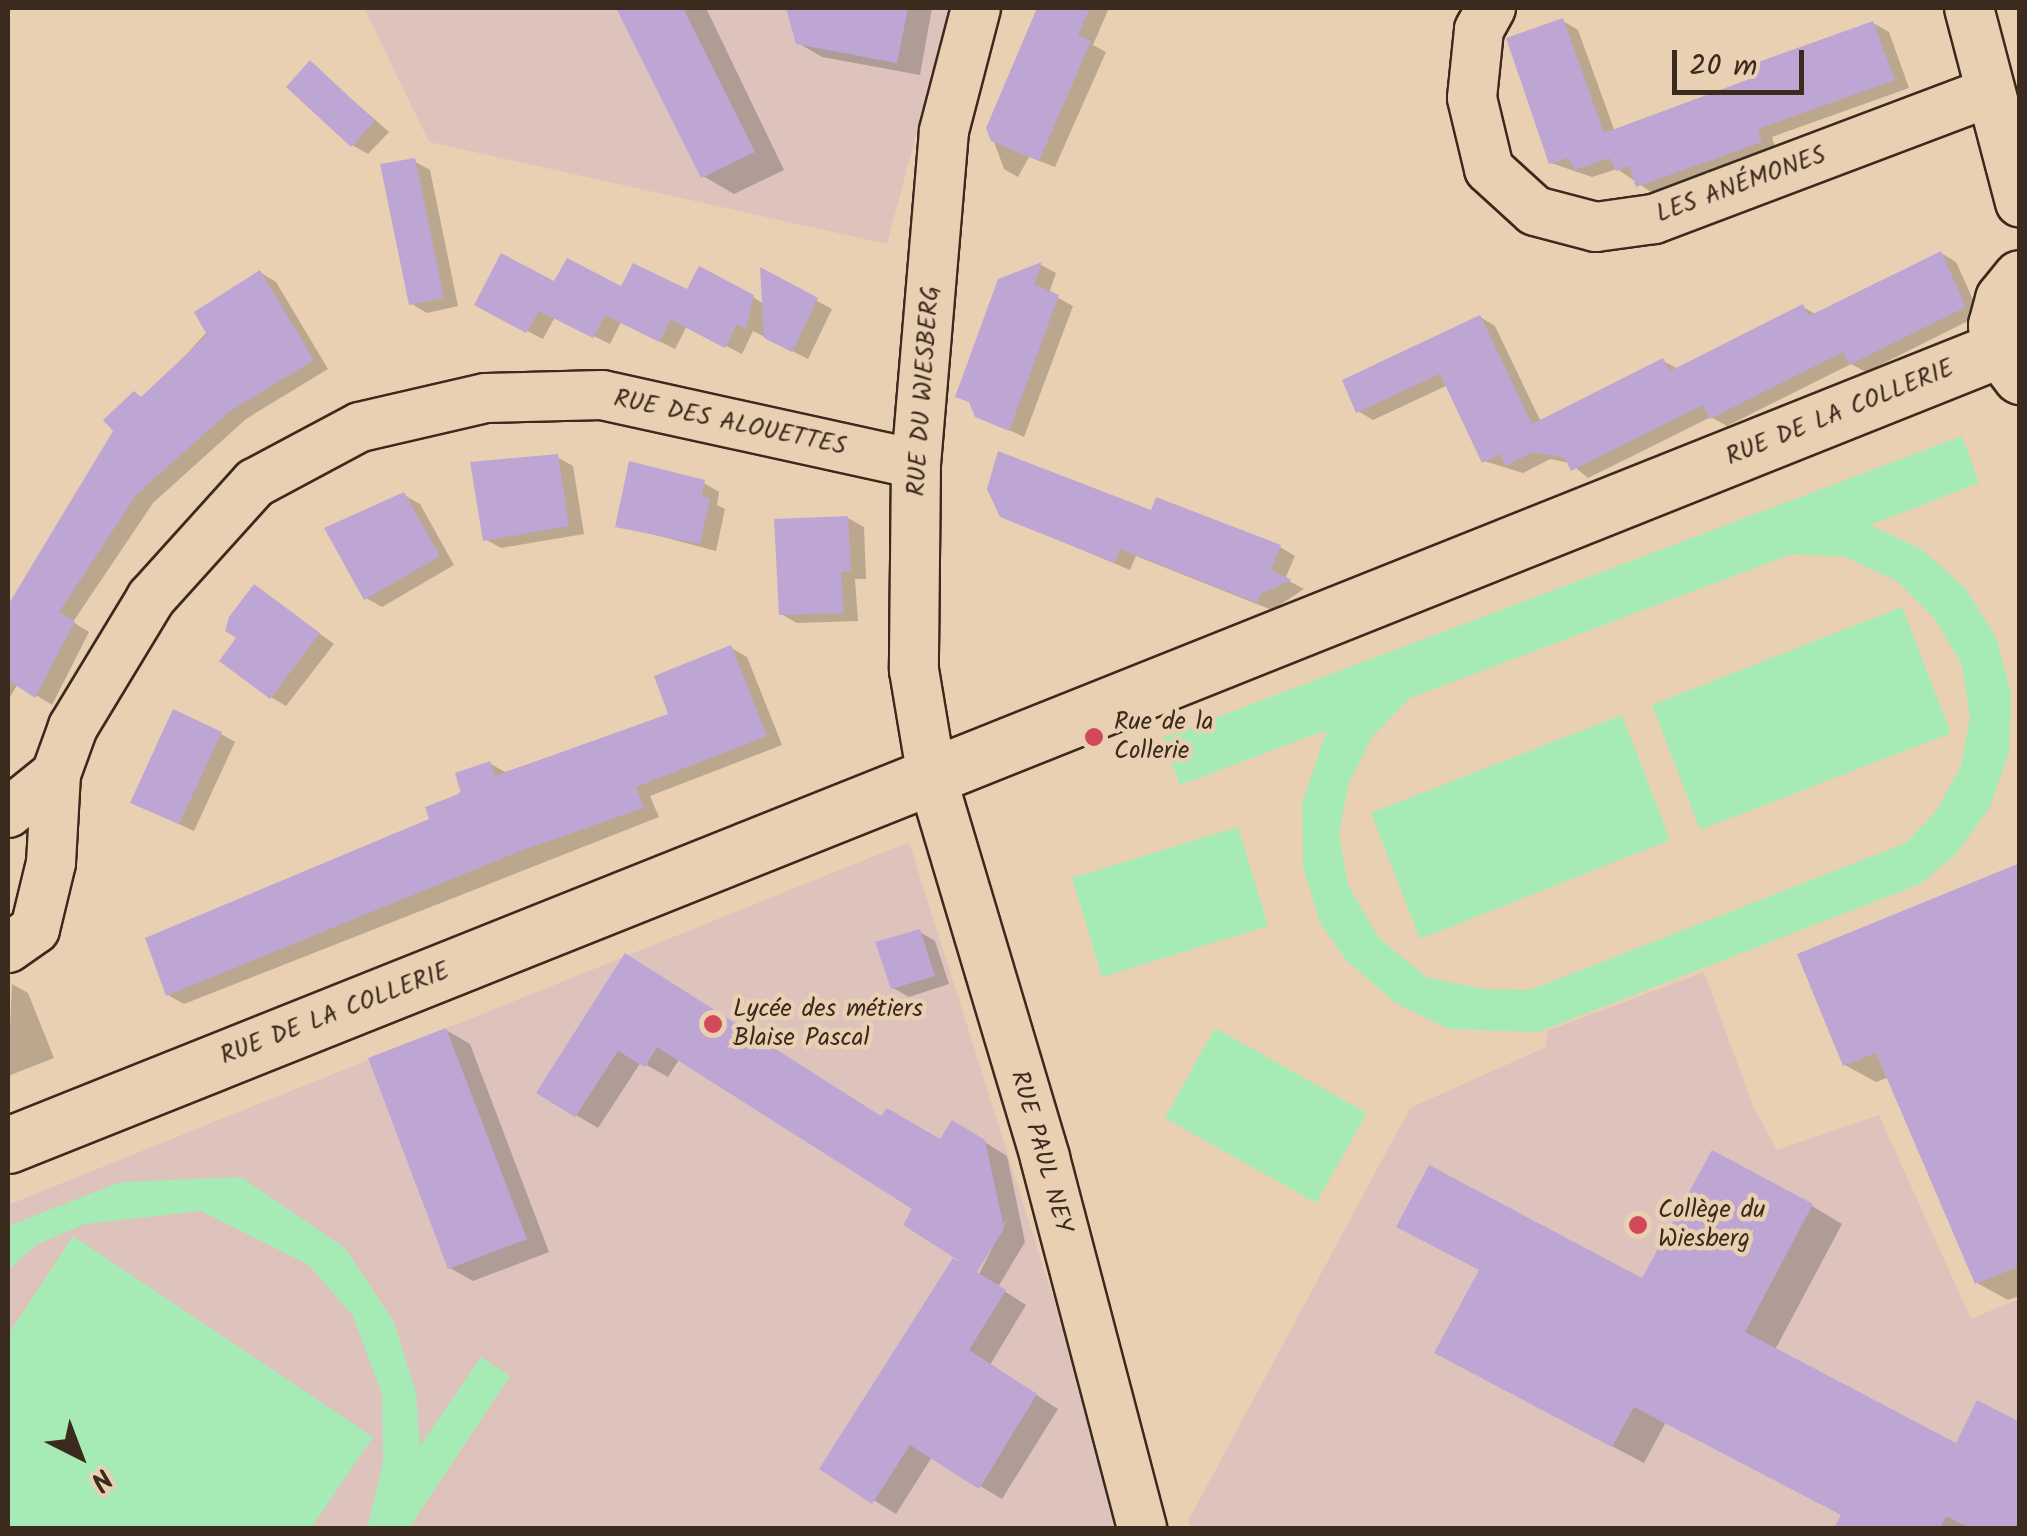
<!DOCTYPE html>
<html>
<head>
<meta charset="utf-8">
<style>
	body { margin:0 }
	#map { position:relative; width:2027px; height:1536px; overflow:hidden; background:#ead0b2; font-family:Kalam,sans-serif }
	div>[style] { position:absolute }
	.built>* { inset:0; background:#ddc3bc }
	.green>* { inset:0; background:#a6ebb6 }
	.shadow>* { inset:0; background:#0003 }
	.building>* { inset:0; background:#bea6d4 }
	.roads { filter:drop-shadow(2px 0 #3b2a1e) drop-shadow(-2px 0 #3b2a1e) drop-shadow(0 2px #3b2a1e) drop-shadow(0 -2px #3b2a1e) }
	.minor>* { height:48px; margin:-24px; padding:0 24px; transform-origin:24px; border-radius:24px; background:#ead0b2 }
	.tertiary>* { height:55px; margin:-27.5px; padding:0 27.5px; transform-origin:27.5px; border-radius:27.5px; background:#ead0b2 }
	.dots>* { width:28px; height:28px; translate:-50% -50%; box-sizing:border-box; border:5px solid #ead0b2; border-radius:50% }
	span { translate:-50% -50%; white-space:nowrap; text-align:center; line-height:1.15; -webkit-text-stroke:9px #ead0b2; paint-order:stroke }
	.street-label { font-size:25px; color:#3b2a1e }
	.poi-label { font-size:25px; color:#3b2a1e }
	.left { translate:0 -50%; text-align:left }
	.frame { position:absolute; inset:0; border:10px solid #3b2a1e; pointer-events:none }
	.north { position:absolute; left:30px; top:1406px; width:100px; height:100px; -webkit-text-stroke:8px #ead0b2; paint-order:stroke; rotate:138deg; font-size:28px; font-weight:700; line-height:40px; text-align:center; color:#3b2a1e }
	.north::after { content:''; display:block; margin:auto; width:35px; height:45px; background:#3b2a1e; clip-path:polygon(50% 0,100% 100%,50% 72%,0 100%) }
	.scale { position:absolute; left:1672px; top:50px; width:132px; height:45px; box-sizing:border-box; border:5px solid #3b2a1e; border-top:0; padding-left:12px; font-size:30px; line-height:35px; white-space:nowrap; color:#3b2a1e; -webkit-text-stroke:8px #ead0b2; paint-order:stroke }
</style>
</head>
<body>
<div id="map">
	<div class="built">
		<i style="clip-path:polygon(364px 8px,950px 8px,887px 244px,429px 142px)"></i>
		<i style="clip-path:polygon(909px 842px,1126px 1528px,8px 1528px,8px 1205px)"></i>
		<i style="clip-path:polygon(1704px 972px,1753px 1106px,1777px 1150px,1879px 1115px,1971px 1319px,2019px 1299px,2019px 1528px,1190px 1528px,1188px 1521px,1410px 1108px,1546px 1047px,1547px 1031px)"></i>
	</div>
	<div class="green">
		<i style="clip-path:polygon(evenodd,1962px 436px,1979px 483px,1870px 525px,1921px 549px,1965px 588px,1996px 637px,2011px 694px,2009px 752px,1990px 807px,1956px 854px,1920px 884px,1538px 1032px,1449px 1029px,1394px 1002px,1346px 960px,1320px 923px,1303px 867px,1302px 803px,1327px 730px,1180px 785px,1162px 738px,1962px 436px,1792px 554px,1845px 557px,1897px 581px,1935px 619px,1962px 665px,1970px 717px,1961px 767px,1936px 811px,1906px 843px,1530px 990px,1481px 989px,1426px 977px,1379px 938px,1348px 885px,1339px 835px,1348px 785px,1372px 737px,1410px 698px,1792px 554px)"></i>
		<i style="clip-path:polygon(1902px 607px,1951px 733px,1700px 830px,1652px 705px)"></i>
		<i style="clip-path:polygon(1622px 715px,1670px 840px,1420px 939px,1371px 813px)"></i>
		<i style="clip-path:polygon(1238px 827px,1268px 926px,1102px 977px,1072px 878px)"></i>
		<i style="clip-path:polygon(1215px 1028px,1367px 1113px,1316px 1203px,1165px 1118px)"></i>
		<i style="clip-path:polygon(241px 1177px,345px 1248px,394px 1322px,416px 1393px,420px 1446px,481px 1357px,510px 1376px,409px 1528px,367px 1528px,383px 1463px,382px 1394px,353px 1316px,309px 1265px,201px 1211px,85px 1224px,36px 1245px,8px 1270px,8px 1226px,121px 1182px)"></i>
		<i style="clip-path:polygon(73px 1236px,373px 1437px,311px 1528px,8px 1528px,8px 1335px)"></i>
	</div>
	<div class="shadow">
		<i style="clip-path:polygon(620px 8px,706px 8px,784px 170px,734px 194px,703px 176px)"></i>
		<i style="clip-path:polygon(789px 8px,932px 8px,920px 75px,822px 57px,798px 43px)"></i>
		<i style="clip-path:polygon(1040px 8px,1109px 8px,1093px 45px,1106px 52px,1055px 167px,1029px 157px,1018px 177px,1004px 169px,989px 128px)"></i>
		<i style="clip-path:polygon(1563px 21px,1578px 30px,1615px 132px,1758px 79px,1873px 23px,1889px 32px,1909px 88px,1772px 137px,1776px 150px,1654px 194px,1617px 169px,1592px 177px,1551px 163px)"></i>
		<i style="clip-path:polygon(311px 64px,389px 132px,368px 154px,352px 145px)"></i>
		<i style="clip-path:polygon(414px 161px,430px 170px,458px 306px,427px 313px,412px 304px)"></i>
		<i style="clip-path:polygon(1941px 253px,1956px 262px,1980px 315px,1866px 372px,1851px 364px,1727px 426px,1711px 417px,1588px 478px,1570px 463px,1550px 459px,1523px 473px,1484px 461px,1448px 385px,1373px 420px,1358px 411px,1480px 317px,1495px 326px,1541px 422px,1663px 361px,1678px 369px,1803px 307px,1817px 315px)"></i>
		<i style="clip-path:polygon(1041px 265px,1056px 273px,1049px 293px,1073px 306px,1024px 437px,977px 415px,1000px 281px)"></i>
		<i style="clip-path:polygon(762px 271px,832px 309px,808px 359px,753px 331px,742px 354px,687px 326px,675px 349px,621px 322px,610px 344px,555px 317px,543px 339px,492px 313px,555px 284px,753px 297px,764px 304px)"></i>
		<i style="clip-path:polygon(261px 273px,276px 282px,328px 369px,246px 419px,153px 503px,73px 622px,89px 632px,52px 705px,18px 684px,8px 700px,8px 608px,116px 431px)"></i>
		<i style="clip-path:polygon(557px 457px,573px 466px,584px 534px,501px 548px,485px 539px)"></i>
		<i style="clip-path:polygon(704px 483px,719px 492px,717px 505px,725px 509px,716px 551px,618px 525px)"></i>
		<i style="clip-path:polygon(404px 495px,420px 504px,454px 565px,382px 607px,366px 598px)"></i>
		<i style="clip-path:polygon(1152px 513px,1280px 547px,1295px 556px,1285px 579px,1304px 589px,1272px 610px,1136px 556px,1130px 570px,1002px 516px)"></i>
		<i style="clip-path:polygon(848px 518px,864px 527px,866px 579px,855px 579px,858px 621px,797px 623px,781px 614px)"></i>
		<i style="clip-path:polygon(255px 587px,334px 644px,286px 706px,271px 697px,239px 638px)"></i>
		<i style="clip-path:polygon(731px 648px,747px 657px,782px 745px,650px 796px,659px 817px,184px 1004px,168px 995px,432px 820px,489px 763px,505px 772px,671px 716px)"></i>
		<i style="clip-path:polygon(221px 734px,235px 742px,194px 831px,148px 810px)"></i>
		<i style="clip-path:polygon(2020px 868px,2020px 1296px,2008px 1300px,1977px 1283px,1889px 1077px,1876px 1082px,1845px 1065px)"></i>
		<i style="clip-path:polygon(920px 932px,935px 941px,949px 984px,909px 997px,893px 988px)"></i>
		<i style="clip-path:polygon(evenodd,626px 957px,883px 1118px,941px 1142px,975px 1136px,1007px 1156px,1025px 1242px,998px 1287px,1026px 1305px,990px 1365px,1058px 1409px,1002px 1499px,932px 1457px,896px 1514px,822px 1468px,970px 1265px,915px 1209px,680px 1058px,668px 1077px,641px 1062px,598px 1128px,576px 1115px,626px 957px,1008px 1217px,979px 1274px,973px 1274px,1008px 1217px)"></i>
		<i style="clip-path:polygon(12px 984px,28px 993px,54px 1058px,8px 1076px)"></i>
		<i style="clip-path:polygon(446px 1030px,470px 1044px,549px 1252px,473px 1281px,450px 1268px)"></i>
		<i style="clip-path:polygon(1812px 1206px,1842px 1224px,1775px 1350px,1957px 1446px,2020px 1425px,2020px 1528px,1837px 1528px,1844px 1516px,1666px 1422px,1644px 1463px,1468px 1370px)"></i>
	</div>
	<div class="building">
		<i style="clip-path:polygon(616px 8px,683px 8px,755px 152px,701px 178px)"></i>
		<i style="clip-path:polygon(786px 8px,908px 8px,897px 63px,796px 44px)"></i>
		<i style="clip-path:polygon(1037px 8px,1090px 8px,1078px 35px,1091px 41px,1039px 161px,991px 141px,986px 128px)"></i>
		<i style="clip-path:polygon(1563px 18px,1604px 133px,1755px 77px,1750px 65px,1873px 21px,1895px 80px,1758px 129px,1762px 142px,1636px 187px,1629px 166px,1616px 171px,1610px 158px,1575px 170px,1568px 158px,1549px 164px,1506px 38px)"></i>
		<i style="clip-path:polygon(310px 60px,375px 121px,351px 147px,286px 87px)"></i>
		<i style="clip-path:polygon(415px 158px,444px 298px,409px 305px,380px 164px)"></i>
		<i style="clip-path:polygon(1941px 251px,1966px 307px,1849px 365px,1843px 352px,1710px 419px,1703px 405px,1571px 471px,1565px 458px,1533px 452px,1506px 466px,1500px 454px,1482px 463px,1440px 374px,1356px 413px,1342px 380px,1480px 315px,1532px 424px,1663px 358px,1670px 371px,1803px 304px,1809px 316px)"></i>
		<i style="clip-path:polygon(501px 253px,554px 281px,567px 258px,621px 286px,633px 263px,687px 289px,699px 266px,754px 295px,746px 329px,737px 324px,725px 348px,671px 320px,659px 342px,605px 315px,593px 338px,539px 311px,526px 333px,474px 305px)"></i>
		<i style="clip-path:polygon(1042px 262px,1034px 284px,1059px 295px,1009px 431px,975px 417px,969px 402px,955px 397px,998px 279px)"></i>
		<i style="clip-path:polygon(760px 267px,818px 298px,792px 352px,764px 338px)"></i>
		<i style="clip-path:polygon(260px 270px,314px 360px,230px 411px,137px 494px,59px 612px,75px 621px,35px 698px,8px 680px,8px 605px,113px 431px,103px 420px,134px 391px,141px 397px,207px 335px,194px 312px)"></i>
		<i style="clip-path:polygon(998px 451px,1151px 510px,1156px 497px,1281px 545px,1271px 570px,1292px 580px,1260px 594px,1257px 603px,1120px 549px,1115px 563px,1000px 517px,987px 489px)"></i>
		<i style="clip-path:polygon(558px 454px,569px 526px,483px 541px,470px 462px)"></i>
		<i style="clip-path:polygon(629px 461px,705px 480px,702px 496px,710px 498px,700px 544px,615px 527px)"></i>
		<i style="clip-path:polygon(404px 492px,440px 556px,364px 600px,324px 528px)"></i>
		<i style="clip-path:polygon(848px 516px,851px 571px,841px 572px,844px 613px,779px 615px,774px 519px)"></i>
		<i style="clip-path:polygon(254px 584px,320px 633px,270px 699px,219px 661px,236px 638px,225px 631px,229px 617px)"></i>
		<i style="clip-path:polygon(731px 645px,767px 736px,636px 787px,644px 808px,523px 850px,166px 996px,145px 938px,429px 819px,425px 807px,461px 793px,455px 773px,490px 761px,495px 776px,668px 714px,654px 676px)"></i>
		<i style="clip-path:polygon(173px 709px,222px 732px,179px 824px,130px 803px)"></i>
		<i style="clip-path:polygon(2020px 863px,2020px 1266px,1975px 1284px,1876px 1053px,1843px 1066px,1797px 954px)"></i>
		<i style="clip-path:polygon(920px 929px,935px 976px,891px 989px,875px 942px)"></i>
		<i style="clip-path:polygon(625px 953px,881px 1116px,887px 1108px,940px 1139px,952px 1120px,985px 1140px,1004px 1229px,977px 1272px,1006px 1290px,969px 1350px,1037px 1394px,979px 1489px,910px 1445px,872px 1504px,819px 1469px,953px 1258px,964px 1264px,903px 1225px,912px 1209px,657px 1047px,645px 1067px,618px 1051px,575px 1117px,536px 1093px)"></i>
		<i style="clip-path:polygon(446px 1028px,527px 1239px,448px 1269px,368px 1058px)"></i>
		<i style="clip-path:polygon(1712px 1150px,1813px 1204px,1745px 1332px,1956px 1443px,1977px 1400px,2020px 1422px,2020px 1528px,1970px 1528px,1946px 1516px,1940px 1528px,1834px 1528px,1841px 1515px,1634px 1407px,1612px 1447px,1434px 1353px,1479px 1270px,1396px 1227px,1429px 1165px,1642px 1278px)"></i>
	</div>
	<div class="roads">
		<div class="minor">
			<i style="left:976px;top:8px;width:127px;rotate:104.6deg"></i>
			<i style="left:944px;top:131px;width:334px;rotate:94.8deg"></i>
			<i style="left:916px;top:464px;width:206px;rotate:90.6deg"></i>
			<i style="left:914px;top:670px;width:109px;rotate:80.5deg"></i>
			<i style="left:932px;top:778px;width:396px;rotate:73.4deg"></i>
			<i style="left:1045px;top:1158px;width:383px;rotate:75.3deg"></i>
			<i style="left:1491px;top:8px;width:25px;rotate:119deg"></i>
			<i style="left:1479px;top:30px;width:68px;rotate:95.9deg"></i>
			<i style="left:1472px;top:98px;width:73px;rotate:76.5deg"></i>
			<i style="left:1489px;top:169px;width:62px;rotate:42.4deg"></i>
			<i style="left:1535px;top:211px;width:63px;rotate:14.7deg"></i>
			<i style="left:1596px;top:227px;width:59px;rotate:-7.9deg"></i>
			<i style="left:1654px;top:219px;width:357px;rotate:-20.7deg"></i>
			<i style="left:1969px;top:8px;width:201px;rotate:75.3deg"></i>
			<i style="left:8px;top:813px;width:62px;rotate:-39.1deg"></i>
			<i style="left:8px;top:948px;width:33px;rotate:-35deg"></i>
			<i style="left:35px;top:929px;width:68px;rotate:-76.4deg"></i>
			<i style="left:51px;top:863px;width:89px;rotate:-86.8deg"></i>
			<i style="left:56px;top:774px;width:50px;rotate:-70.1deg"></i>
			<i style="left:73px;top:727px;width:151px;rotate:-58.8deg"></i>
			<i style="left:151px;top:598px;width:155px;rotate:-47.9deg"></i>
			<i style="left:255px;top:483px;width:119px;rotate:-28.1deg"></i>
			<i style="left:360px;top:427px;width:129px;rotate:-13deg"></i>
			<i style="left:486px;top:398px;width:116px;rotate:-1.5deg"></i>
			<i style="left:602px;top:395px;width:321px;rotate:12.4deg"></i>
		</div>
		<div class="tertiary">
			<i style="left:2020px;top:278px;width:27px;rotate:129deg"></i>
			<i style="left:2003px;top:299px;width:27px;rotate:105deg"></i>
			<i style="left:1996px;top:325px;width:24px;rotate:81deg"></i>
			<i style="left:2000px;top:349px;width:34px;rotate:53deg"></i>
			<i style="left:8px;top:1145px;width:2145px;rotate:-21.78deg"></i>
		</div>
	</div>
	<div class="dots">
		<i style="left:1094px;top:737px;background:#d1495b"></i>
		<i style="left:713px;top:1024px;background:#d1495b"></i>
		<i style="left:1638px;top:1225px;background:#d1495b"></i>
	</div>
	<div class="street-label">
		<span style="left:1741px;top:185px;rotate:-20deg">LES ANÉMONES</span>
		<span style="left:924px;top:391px;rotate:-86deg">RUE DU WIESBERG</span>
		<span style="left:1840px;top:413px;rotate:-22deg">RUE DE LA COLLERIE</span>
		<span style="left:730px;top:423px;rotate:12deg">RUE DES ALOUETTES</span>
		<span style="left:335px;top:1014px;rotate:-21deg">RUE DE LA COLLERIE</span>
		<span style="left:1041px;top:1152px;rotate:74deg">RUE PAUL NEY</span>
	</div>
	<div class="poi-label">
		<span class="left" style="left:1114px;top:737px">Rue de la<br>Collerie</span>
		<span class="left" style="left:733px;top:1024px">Lycée des métiers<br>Blaise Pascal</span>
		<span class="left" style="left:1658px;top:1225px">Collège du<br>Wiesberg</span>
	</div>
	<div class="frame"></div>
	<div class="north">N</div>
	<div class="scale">20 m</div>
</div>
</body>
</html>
